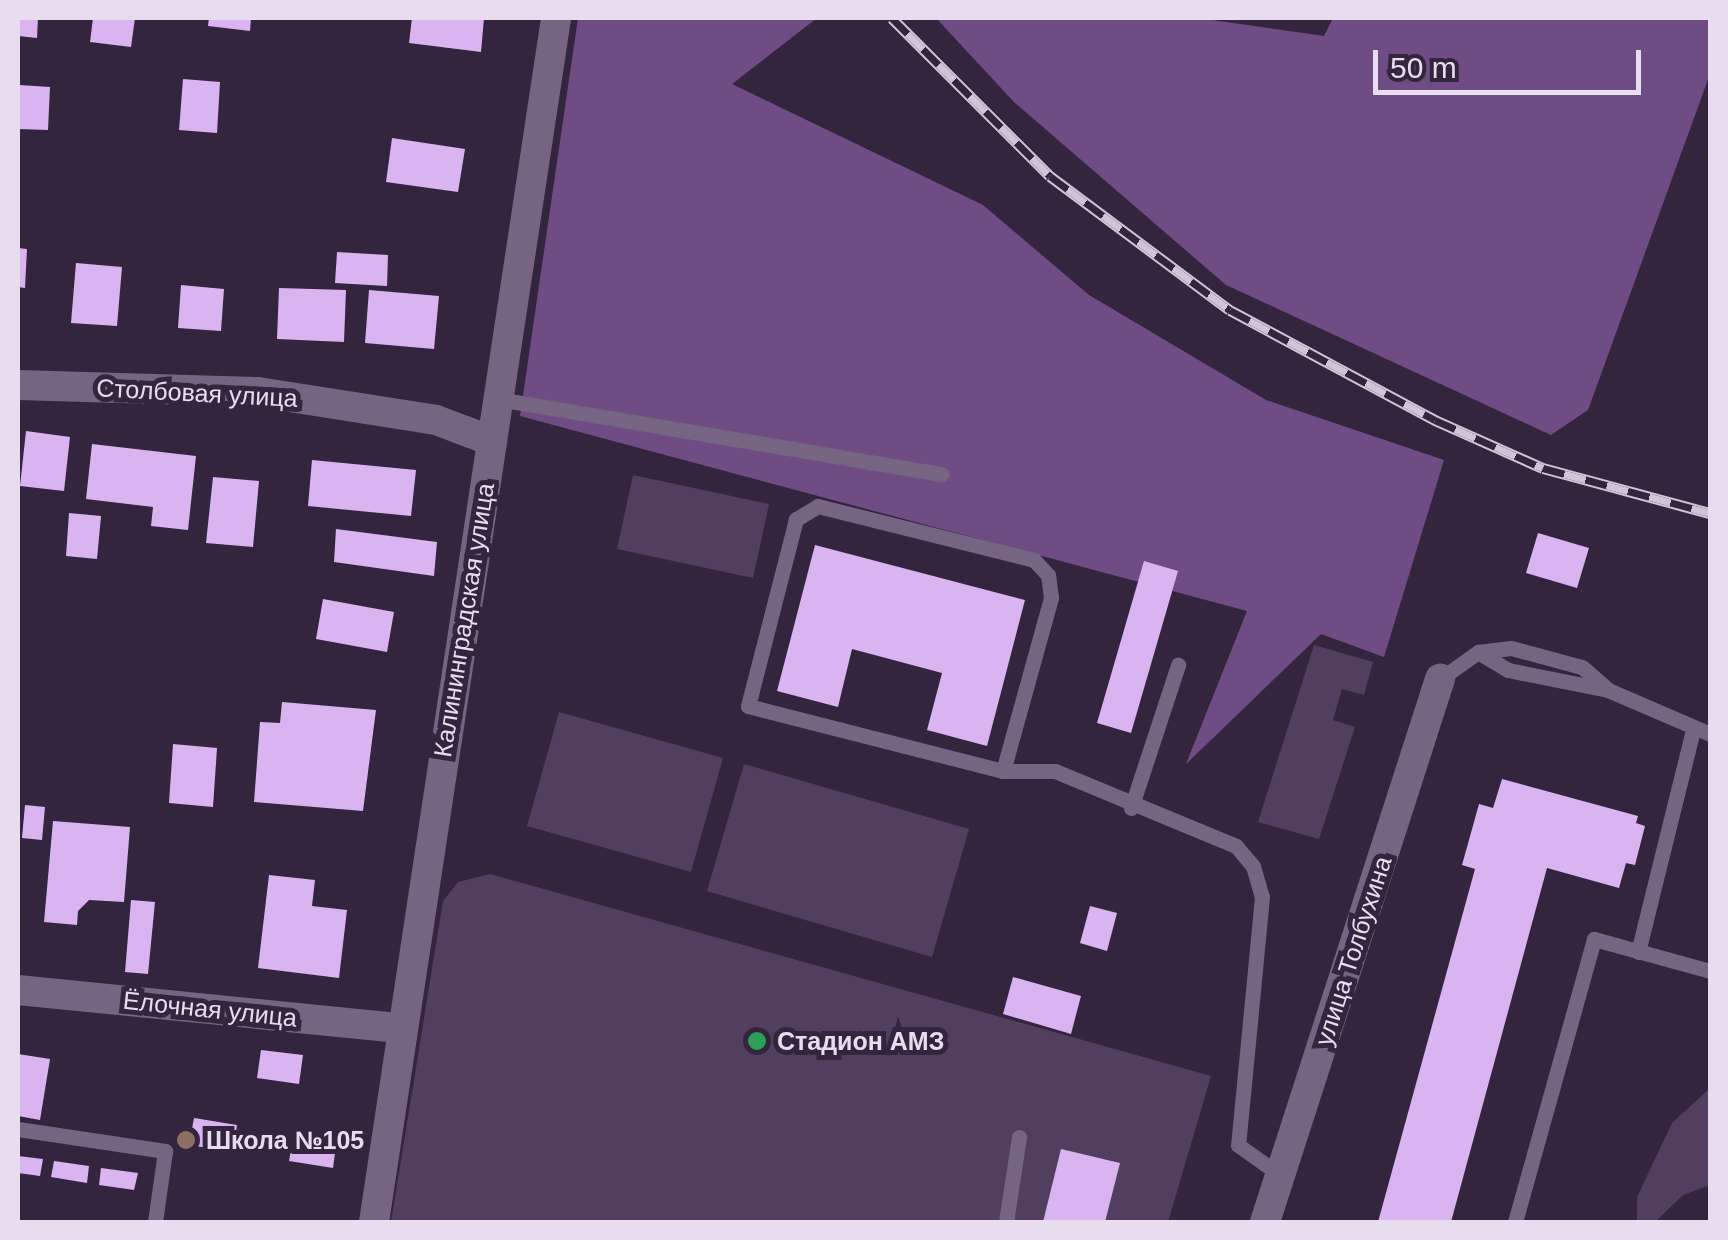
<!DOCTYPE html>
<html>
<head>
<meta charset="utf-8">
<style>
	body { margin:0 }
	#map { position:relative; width:1728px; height:1240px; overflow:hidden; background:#34253e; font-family:Helvetica,sans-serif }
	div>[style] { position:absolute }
	.green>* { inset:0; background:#523f5f }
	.forest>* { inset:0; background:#6f4d84 }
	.building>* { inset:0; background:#d9b4f1 }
	.lane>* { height:15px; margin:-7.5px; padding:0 7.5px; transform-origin:7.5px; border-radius:7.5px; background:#766582 }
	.street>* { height:30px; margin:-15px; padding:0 15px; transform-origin:15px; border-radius:15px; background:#766582 }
	.rail>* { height:11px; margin-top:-5.5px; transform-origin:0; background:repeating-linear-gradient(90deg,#34253e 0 22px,#d0c5d7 0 44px); box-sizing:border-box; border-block:2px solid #d0c5d7 }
	.dots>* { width:28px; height:28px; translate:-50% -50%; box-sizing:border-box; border:5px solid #34253e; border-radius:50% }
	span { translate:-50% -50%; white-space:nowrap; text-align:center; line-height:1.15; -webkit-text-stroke:10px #34253e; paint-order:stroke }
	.street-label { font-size:25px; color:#e7ddee }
	.poi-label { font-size:25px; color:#e7ddee; font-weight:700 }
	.left { translate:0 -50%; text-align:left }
	.frame { position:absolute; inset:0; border:20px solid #e7ddee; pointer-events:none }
	.scale { position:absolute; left:1373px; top:50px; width:268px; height:45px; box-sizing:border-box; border:5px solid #e7ddee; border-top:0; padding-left:12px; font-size:30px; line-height:35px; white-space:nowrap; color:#e7ddee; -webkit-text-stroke:8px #34253e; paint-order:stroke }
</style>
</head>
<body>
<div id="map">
	<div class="green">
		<i style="clip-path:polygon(633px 475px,769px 504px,753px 578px,617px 549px)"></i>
		<i style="clip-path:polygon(1314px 645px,1373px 662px,1364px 695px,1342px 689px,1333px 720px,1355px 727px,1319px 839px,1258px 822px)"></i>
		<i style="clip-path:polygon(559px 712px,723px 758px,691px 872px,527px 826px)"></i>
		<i style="clip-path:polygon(744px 764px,969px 829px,932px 957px,707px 891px)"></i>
		<i style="clip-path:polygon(490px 874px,1211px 1076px,1168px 1222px,391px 1222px,443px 901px,458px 882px)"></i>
		<i style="clip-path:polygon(1710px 1088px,1710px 1185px,1683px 1195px,1655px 1222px,1637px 1222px,1637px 1197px,1672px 1123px)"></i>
	</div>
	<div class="forest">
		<i style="clip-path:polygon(578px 18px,817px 18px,732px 84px,983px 205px,1089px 295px,1266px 400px,1444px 460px,1384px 657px,1321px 634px,1186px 764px,1247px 611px,520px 416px)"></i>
		<i style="clip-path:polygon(936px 18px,1198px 18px,1324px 36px,1333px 18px,1710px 18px,1710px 74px,1588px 410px,1551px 435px,1226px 285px,1014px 102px)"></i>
	</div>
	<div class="building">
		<i style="clip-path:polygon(18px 18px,38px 18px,37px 38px,18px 36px)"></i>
		<i style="clip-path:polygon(93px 18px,135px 18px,131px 47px,90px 42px)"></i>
		<i style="clip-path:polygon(209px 18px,251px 18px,250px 31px,208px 26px)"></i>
		<i style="clip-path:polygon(412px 18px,484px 18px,481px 52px,409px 43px)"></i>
		<i style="clip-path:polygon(183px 79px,220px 82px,217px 133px,179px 130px)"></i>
		<i style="clip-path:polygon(19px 85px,50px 87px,48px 130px,18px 129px)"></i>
		<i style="clip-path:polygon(392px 138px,465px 149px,458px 192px,386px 182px)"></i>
		<i style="clip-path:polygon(18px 248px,27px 249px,25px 288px,18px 287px)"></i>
		<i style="clip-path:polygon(337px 252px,388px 255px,387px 286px,335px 283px)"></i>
		<i style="clip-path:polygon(76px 263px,122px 267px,117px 326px,71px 323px)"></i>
		<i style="clip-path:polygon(181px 285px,224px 289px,221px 331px,178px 328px)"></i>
		<i style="clip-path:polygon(279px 288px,346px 290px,344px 342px,277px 339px)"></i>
		<i style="clip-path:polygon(369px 290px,439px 296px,434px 349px,365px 343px)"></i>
		<i style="clip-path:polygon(26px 431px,70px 437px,64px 491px,20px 486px)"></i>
		<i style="clip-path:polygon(92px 444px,196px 456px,188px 530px,151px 526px,153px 507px,86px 499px)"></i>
		<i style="clip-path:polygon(312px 460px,416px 470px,411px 516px,308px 506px)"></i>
		<i style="clip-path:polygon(213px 477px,259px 481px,253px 547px,206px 543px)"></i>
		<i style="clip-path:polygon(69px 513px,101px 516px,97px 559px,66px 556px)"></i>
		<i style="clip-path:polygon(336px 529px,437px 542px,434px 576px,334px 562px)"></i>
		<i style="clip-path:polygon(1538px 533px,1589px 548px,1577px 588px,1526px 573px)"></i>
		<i style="clip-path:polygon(815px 545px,1025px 600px,987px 746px,927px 730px,942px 673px,852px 649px,838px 707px,777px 691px)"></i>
		<i style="clip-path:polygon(1144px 561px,1178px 571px,1131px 733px,1097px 723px)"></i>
		<i style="clip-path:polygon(323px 599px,394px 612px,387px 652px,316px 639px)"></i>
		<i style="clip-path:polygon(282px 702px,376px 710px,363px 811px,254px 802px,260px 722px,280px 723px)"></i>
		<i style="clip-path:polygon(173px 744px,217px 748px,213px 807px,169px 803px)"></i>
		<i style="clip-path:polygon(1502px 779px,1638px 816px,1636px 823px,1645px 826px,1635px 865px,1626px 863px,1619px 888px,1547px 868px,1451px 1222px,1378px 1222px,1475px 869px,1462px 865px,1479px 804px,1493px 808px)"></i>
		<i style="clip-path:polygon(25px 805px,45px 807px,42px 840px,22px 838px)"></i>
		<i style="clip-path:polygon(53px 821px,130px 827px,124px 902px,89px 900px,78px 911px,77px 925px,44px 922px)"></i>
		<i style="clip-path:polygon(269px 875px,315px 880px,312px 906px,347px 910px,339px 978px,258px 968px)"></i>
		<i style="clip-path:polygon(131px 900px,155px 902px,148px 974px,125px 972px)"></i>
		<i style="clip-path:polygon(1090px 906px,1117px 913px,1107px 951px,1080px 943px)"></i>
		<i style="clip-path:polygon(1013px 977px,1081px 996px,1071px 1034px,1003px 1014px)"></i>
		<i style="clip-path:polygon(261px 1050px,303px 1055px,299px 1084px,257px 1078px)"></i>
		<i style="clip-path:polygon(18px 1054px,50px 1059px,40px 1120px,18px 1116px)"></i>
		<i style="clip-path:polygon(194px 1118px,237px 1125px,233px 1152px,189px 1145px)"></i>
		<i style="clip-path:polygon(294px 1133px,337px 1139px,333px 1168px,289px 1161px)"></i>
		<i style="clip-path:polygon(1061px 1149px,1120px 1163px,1105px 1222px,1043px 1222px)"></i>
		<i style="clip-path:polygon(18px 1156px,43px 1159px,40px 1176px,18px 1173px)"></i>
		<i style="clip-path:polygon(54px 1161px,89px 1166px,87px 1183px,51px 1177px)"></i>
		<i style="clip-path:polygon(101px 1168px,138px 1173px,134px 1190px,99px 1185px)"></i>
	</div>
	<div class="lane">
		<i style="left:498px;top:399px;width:450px;rotate:9.6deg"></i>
		<i style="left:1511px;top:648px;width:73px;rotate:15deg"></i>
		<i style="left:1582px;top:667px;width:35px;rotate:41deg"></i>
		<i style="left:1608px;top:690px;width:102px;rotate:-168.7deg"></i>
		<i style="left:1508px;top:670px;width:35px;rotate:-149deg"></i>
		<i style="left:1478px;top:652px;width:33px;rotate:-7deg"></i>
		<i style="left:1440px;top:679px;width:47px;rotate:-35.4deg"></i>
		<i style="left:1608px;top:690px;width:111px;rotate:23.3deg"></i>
		<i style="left:1003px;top:771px;width:180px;rotate:-74.5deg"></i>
		<i style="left:1051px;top:598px;width:23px;rotate:-97deg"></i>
		<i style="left:1048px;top:575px;width:21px;rotate:-133deg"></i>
		<i style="left:1034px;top:560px;width:223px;rotate:-166deg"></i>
		<i style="left:818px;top:506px;width:26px;rotate:149deg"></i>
		<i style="left:796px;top:519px;width:193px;rotate:104.4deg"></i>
		<i style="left:748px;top:706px;width:263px;rotate:14.3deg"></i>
		<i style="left:1003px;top:771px;width:52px"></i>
		<i style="left:1055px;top:771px;width:196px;rotate:22.5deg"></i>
		<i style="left:1236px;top:846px;width:26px;rotate:50deg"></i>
		<i style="left:1253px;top:866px;width:32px;rotate:74deg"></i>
		<i style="left:1262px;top:897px;width:249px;rotate:95.5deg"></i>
		<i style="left:1238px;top:1145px;width:52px;rotate:35.5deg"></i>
		<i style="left:1131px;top:808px;width:151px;rotate:-71.8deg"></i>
		<i style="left:1638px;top:952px;width:230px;rotate:-76.1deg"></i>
		<i style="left:18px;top:1129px;width:149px;rotate:8.5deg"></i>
		<i style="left:165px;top:1151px;width:72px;rotate:98deg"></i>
		<i style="left:1006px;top:1222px;width:86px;rotate:-81.3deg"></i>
		<i style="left:1515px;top:1222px;width:294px;rotate:-74.4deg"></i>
		<i style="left:1594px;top:939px;width:120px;rotate:15.4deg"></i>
	</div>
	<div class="street">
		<i style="left:18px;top:385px;width:240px;rotate:1.7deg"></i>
		<i style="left:258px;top:392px;width:180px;rotate:8.9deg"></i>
		<i style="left:436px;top:420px;width:60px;rotate:20.6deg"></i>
		<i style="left:18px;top:990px;width:386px;rotate:5.7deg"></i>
		<i style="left:374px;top:1222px;width:1218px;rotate:-81.4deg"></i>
		<i style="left:1265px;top:1222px;width:571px;rotate:-72.14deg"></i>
	</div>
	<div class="rail">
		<i style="left:892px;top:18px;width:223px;rotate:45deg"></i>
		<i style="left:1050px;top:176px;width:224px;rotate:36.7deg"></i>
		<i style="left:1230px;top:310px;width:233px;rotate:28.2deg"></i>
		<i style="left:1435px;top:420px;width:118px;rotate:24deg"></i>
		<i style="left:1543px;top:468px;width:173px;rotate:15.1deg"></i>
	</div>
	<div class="dots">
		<i style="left:757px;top:1041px;background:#2e9e5b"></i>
		<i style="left:186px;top:1140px;background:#8d6e63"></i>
	</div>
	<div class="street-label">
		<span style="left:197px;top:393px;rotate:3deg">Столбовая улица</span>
		<span style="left:464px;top:620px;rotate:-81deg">Калининградская улица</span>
		<span style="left:1353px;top:951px;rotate:-72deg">улица Толбухина</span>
		<span style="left:210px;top:1009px;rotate:6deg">Ёлочная улица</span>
	</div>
	<div class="poi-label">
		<span class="left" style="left:777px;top:1041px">Стадион АМЗ</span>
		<span class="left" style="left:206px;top:1140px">Школа №105</span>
	</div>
	<div class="frame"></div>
	<div class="scale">50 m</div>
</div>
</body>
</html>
